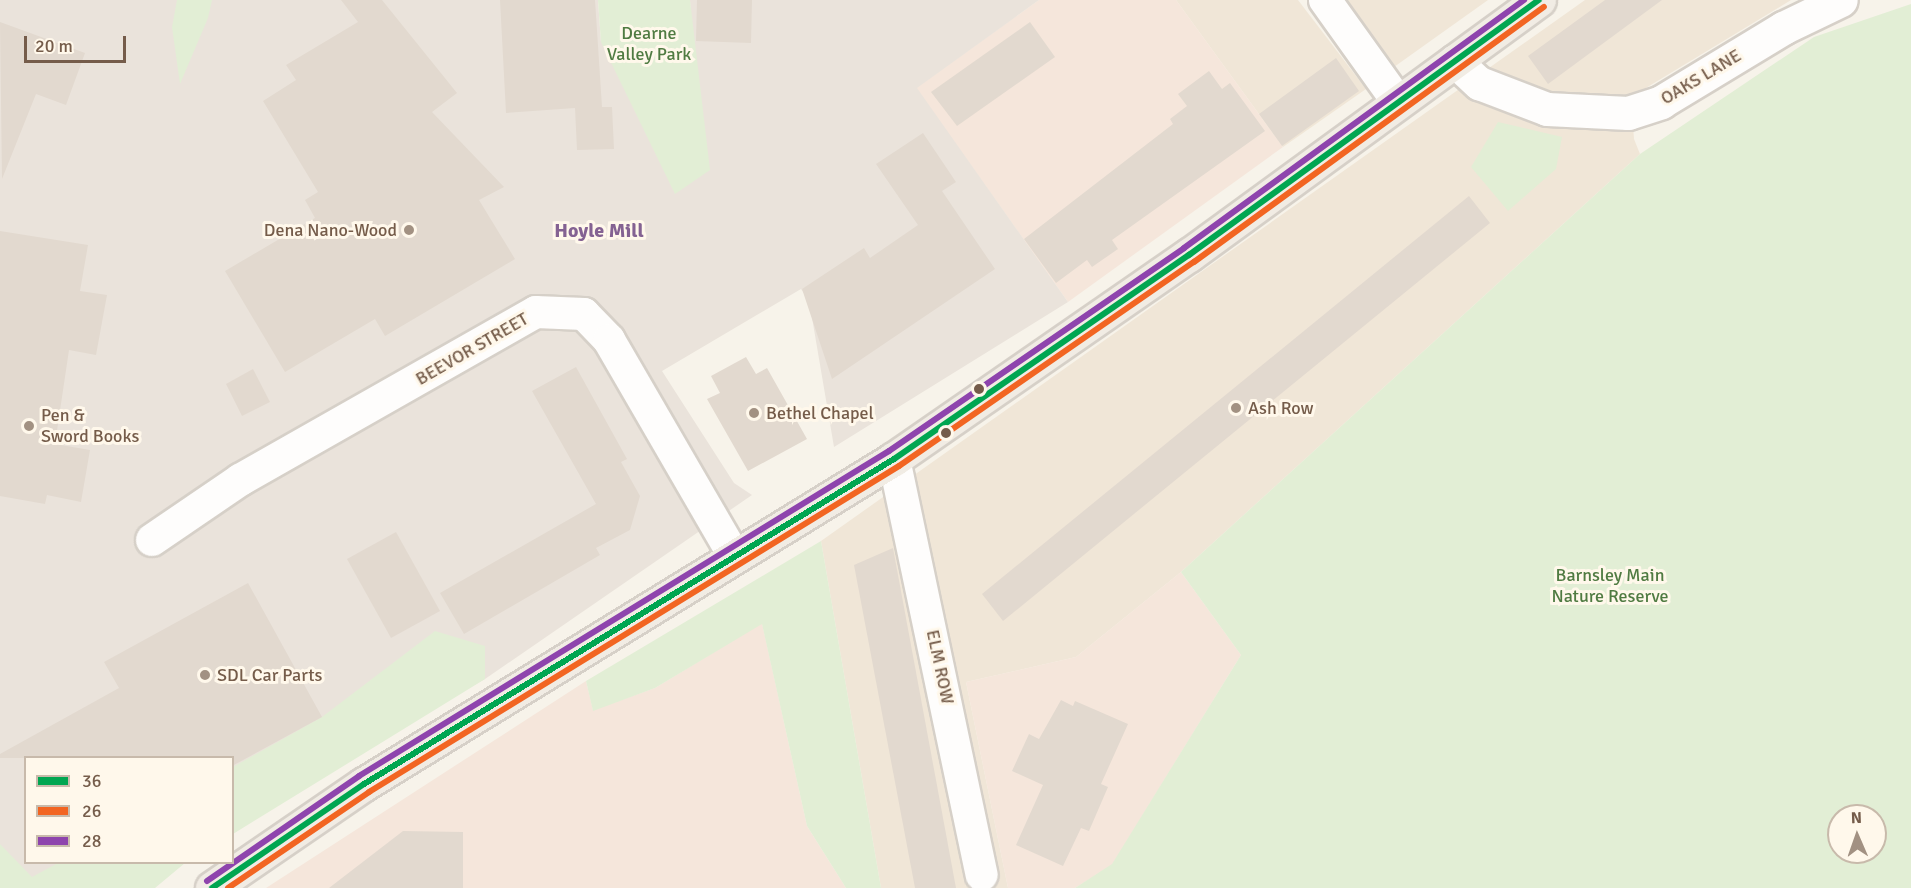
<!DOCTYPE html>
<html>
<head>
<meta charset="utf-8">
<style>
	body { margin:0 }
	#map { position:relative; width:1911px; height:888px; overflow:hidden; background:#f7f3ea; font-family:Signika,sans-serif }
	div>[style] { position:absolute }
	.residential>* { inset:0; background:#f0e6d7 }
	.commercial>* { inset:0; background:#f5e6db }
	.industrial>* { inset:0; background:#eae3db }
	.green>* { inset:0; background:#e2eed5 }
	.building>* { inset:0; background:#e2d9cf }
	.roads { filter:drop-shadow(2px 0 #d6d0c8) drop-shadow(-2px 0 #d6d0c8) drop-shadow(0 2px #d6d0c8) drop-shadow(0 -2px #d6d0c8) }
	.minor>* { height:32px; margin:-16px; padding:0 16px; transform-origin:16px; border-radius:16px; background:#fefdfc }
	.tertiary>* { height:33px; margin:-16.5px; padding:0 16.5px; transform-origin:16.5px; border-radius:16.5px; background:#fefdfc }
	.trunk>* { height:33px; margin:-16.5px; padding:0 16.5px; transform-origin:16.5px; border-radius:16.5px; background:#f1ece4 }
	.bus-1>* { height:6px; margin:-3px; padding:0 3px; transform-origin:3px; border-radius:3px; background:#00a651 }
	.bus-2>* { height:6px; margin:-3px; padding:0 3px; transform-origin:3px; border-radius:3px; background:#f26522 }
	.bus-3>* { height:6px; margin:-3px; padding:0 3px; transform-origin:3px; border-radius:3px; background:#8e44ad }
	.dots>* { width:16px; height:16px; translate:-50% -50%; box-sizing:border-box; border:3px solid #fff8eb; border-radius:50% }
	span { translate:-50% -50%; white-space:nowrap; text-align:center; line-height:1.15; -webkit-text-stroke:6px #fff8eb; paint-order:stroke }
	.park-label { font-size:18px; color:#507b42 }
	.street-label { font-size:18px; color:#755c4a }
	.poi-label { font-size:18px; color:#755c4a }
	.right { translate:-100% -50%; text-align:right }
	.left { translate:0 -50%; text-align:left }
	.neighbourhood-label { font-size:20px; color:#846292; font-weight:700 }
	.legend { position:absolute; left:24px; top:756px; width:210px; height:108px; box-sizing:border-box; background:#fff8eb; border:2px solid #c8baab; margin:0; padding:8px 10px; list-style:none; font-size:18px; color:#755c4a }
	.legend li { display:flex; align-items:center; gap:12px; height:30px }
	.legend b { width:30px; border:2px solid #c8baab }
	.north { position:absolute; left:1827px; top:804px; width:60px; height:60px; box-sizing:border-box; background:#fff8eb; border:2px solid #c8baab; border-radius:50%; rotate:358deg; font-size:16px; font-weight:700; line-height:24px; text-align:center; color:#755c4a }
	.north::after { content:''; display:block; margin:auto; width:21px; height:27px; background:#a29182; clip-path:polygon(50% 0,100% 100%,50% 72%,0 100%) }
	.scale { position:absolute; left:24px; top:36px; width:102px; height:27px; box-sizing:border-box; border:3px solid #755c4a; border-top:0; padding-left:8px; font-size:18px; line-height:21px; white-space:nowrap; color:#755c4a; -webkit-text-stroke:4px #fff8eb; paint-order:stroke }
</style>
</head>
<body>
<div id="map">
	<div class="residential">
		<i style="clip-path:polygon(1176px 0,1298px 0,1366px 89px,1283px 147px)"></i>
		<i style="clip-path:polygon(1346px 0,1488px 0,1394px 67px)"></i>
		<i style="clip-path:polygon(1585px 0,1791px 0,1631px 97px,1634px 139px,1640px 154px,1181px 572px,1076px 657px,966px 682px,1008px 888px,881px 888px,821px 541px)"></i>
	</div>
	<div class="commercial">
		<i style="clip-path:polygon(1039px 0,1176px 0,1283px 147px,1068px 302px,916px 88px)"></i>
		<i style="clip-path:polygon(1181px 572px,1241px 655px,1112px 865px,1075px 888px,1008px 888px,966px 682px,1076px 657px)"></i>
		<i style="clip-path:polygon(762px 623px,807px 826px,846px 888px,266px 888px,586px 681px,593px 710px,655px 688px)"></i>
	</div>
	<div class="industrial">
		<i style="clip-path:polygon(0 0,598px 0,601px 42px,692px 42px,690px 0,1039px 0,917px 88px,1068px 302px,834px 447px,809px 300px,801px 289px,662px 371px,734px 483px,752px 495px,485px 679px,233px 820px,232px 758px,26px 758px,26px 862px,156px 863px,27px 888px,0 864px)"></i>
	</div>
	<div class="green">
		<i style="clip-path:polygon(177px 0,212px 0,208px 18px,180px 84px,172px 27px)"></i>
		<i style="clip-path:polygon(598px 0,690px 0,710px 170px,675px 194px,601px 42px)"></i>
		<i style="clip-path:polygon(evenodd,1911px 4px,1911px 888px,1075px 888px,1112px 864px,1241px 655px,1181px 572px,1640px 154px,1814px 37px,1911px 4px,1839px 816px,1875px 816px,1875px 852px,1839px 852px,1839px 816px)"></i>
		<i style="clip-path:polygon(1498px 122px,1562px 137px,1556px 169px,1508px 211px,1471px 167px)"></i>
		<i style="clip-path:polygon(821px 541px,881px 888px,846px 888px,807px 826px,762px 624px,655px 688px,593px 711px,586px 681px)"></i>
		<i style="clip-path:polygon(435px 631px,485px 646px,485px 679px,233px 834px,233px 767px,322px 717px)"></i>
		<i style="clip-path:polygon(0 844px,32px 877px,58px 863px,185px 863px,155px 888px,0 888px)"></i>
	</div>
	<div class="building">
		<i style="clip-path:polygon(341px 0,382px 0,457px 93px,432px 112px,504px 187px,479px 200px,515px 259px,385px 336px,375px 319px,285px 372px,225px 271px,315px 218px,305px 200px,318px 192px,263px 101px,296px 80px,286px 65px,358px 22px)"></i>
		<i style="clip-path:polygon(500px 0,595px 0,602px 107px,612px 107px,614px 149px,577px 150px,575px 108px,506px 113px)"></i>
		<i style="clip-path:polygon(697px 0,752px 0,751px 43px,696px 41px)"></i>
		<i style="clip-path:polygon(1605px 0,1662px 0,1548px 84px,1528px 56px)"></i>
		<i style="clip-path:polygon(0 22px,85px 53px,66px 105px,36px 94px,2px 179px)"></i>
		<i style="clip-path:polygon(1030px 22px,1055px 57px,957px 126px,931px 92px)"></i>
		<i style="clip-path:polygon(1336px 58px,1359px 91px,1282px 146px,1259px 114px)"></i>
		<i style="clip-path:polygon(1209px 71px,1222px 89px,1230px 83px,1265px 131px,1112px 240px,1118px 249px,1092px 267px,1087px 260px,1056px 283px,1024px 239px,1173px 124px,1170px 119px,1187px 106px,1178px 94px)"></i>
		<i style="clip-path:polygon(923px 133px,956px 182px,942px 191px,995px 269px,832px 379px,802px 289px,864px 248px,870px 258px,918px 225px,876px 164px)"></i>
		<i style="clip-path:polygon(1469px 196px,1490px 223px,1003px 621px,982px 594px)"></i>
		<i style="clip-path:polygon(0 231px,88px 245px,80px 291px,107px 295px,96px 355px,69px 350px,55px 444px,90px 450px,81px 502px,47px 495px,45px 504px,0 496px)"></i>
		<i style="clip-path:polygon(746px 357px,756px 374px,767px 368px,807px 439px,748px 471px,707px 399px,720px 393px,711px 376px)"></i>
		<i style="clip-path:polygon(576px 367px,627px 459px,621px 462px,640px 496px,630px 530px,596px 548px,600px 555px,464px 634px,440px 593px,596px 504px,532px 391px)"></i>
		<i style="clip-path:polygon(253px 369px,270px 402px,242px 416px,226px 384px)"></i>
		<i style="clip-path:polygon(396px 532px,440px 611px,391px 638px,347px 559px)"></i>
		<i style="clip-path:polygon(893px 548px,956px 888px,915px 888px,854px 565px)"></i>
		<i style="clip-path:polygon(248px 583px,322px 717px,232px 766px,232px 758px,0 758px,0 754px,119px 688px,104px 662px)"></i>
		<i style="clip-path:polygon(1061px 700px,1073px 706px,1075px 701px,1128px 724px,1101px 784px,1108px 787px,1089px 831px,1081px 828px,1063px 866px,1016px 845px,1043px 785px,1012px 771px,1029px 734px,1039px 739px)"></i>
		<i style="clip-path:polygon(403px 831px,463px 832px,463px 888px,329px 888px)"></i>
	</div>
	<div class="roads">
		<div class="minor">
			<i style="left:1325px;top:0;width:125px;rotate:54.4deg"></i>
			<i style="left:894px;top:459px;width:425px;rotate:78.1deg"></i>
			<i style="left:152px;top:540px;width:107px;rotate:-34.3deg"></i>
			<i style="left:240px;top:480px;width:340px;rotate:-29.6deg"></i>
			<i style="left:536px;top:312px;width:48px;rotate:2.4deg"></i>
			<i style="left:584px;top:314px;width:36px;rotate:46deg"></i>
			<i style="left:609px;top:340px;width:250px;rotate:59.9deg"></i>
		</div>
		<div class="tertiary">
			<i style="left:1455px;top:61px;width:33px;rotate:43deg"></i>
			<i style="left:1479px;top:83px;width:73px;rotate:20.9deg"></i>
			<i style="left:1547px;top:109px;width:81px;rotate:2.8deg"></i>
			<i style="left:1628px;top:113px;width:35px;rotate:-18deg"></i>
			<i style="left:1661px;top:102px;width:143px;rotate:-31.2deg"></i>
			<i style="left:1783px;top:28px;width:64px;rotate:-25.8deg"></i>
		</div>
		<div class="trunk">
			<i style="left:212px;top:888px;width:184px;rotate:-34.4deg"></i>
			<i style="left:364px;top:784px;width:622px;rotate:-31.52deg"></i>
			<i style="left:894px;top:459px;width:359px;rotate:-34.7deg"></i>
			<i style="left:1189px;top:255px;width:433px;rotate:-36.1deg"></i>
		</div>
	</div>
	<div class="bus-1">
		<i style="left:212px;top:888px;width:184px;rotate:-34.4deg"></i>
		<i style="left:364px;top:784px;width:622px;rotate:-31.52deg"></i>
		<i style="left:894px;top:459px;width:359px;rotate:-34.7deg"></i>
		<i style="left:1189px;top:255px;width:433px;rotate:-36.1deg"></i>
	</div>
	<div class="bus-2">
		<i style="left:228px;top:888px;width:171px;rotate:-34.2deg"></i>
		<i style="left:369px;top:792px;width:622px;rotate:-31.6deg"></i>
		<i style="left:899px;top:466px;width:359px;rotate:-34.7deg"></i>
		<i style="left:1194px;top:262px;width:433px;rotate:-36.1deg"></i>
	</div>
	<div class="bus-3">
		<i style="left:207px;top:881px;width:185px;rotate:-34.6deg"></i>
		<i style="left:359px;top:776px;width:622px;rotate:-31.52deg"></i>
		<i style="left:889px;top:451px;width:358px;rotate:-34.5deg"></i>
		<i style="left:1184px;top:248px;width:421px;rotate:-36.1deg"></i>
	</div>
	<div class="dots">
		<i style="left:409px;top:230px;background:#a29182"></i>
		<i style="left:979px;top:389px;background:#755c4a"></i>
		<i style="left:1236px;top:408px;background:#a29182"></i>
		<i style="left:754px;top:413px;background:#a29182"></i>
		<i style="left:29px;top:426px;background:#a29182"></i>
		<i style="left:946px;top:433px;background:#755c4a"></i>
		<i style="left:205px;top:675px;background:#a29182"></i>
	</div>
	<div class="park-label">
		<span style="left:649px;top:44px">Dearne<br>Valley Park</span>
		<span style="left:1610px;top:586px">Barnsley Main<br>Nature Reserve</span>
	</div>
	<div class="street-label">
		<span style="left:1701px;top:77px;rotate:-31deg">OAKS LANE</span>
		<span style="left:472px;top:349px;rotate:-30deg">BEEVOR STREET</span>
		<span style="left:940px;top:667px;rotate:78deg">ELM ROW</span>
	</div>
	<div class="poi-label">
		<span class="right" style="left:397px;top:230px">Dena Nano-Wood</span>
		<span class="left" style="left:1248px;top:408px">Ash Row</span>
		<span class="left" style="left:766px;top:413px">Bethel Chapel</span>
		<span class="left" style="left:41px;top:426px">Pen &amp;<br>Sword Books</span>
		<span class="left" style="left:217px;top:675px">SDL Car Parts</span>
	</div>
	<div class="neighbourhood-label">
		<span style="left:599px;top:230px">Hoyle Mill</span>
	</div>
	<ul class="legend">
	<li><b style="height:8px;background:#00a651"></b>36</li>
	<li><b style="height:8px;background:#f26522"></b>26</li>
	<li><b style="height:8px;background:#8e44ad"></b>28</li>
	</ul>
	<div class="north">N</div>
	<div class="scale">20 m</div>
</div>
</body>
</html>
